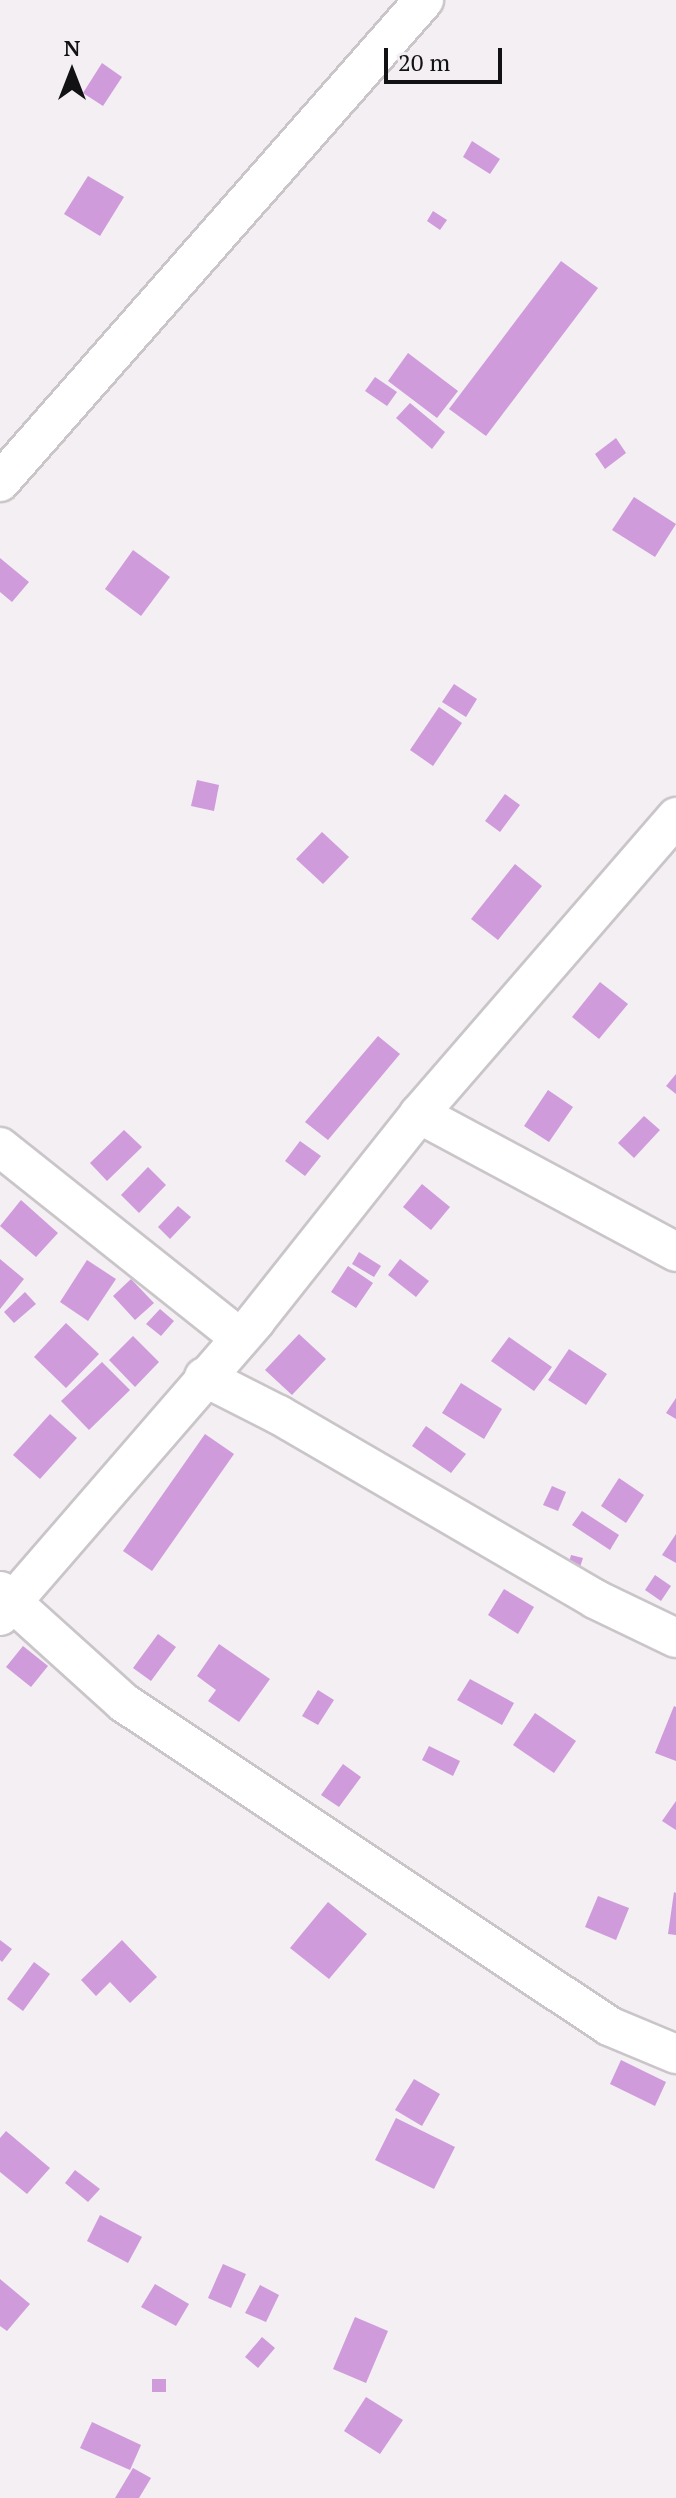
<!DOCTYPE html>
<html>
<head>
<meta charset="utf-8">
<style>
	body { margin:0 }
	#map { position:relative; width:676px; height:2498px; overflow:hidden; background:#f3eff3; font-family:"PT Serif",serif }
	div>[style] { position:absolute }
	.building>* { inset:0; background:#cf9bdb }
	.roads { filter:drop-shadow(2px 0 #c9c5c9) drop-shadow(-2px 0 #c9c5c9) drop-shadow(0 2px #c9c5c9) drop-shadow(0 -2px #c9c5c9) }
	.street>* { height:38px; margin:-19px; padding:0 19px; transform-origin:19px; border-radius:19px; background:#fff }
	span { translate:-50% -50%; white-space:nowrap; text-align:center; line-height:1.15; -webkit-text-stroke:6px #f3eff3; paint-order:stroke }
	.north { position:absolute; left:32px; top:32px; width:80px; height:80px; -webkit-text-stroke:6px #f3eff3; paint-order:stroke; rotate:0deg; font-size:22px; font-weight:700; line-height:32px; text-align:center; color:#121113 }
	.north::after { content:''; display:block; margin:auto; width:28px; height:36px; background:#121113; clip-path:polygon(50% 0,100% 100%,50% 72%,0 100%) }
	.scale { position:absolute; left:384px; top:48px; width:118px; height:36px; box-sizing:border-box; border:4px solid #121113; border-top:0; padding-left:10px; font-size:24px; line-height:28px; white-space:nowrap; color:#121113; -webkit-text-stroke:6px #f3eff3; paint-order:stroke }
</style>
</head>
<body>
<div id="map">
	<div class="building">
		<i style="clip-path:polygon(102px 63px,122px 77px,103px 106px,83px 93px)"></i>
		<i style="clip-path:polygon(472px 141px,500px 159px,490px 174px,463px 157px)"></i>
		<i style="clip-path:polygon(88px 176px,124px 197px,100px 236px,64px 214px)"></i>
		<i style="clip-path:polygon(433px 211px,447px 220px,440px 230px,427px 221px)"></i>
		<i style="clip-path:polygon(561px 261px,598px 288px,486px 436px,449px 409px)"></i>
		<i style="clip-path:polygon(408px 353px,458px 391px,437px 418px,388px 381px)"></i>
		<i style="clip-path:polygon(375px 377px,397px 392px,387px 406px,365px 391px)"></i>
		<i style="clip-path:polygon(410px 403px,445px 432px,432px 449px,396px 418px)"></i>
		<i style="clip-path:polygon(616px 438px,626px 453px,605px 469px,595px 454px)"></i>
		<i style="clip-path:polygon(634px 497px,676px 524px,655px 557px,612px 530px)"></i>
		<i style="clip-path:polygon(133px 550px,170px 577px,141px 616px,105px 589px)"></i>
		<i style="clip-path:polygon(0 558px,29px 582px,12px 602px,0 592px)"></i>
		<i style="clip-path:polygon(454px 684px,477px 699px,466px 717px,442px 702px)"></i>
		<i style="clip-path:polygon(439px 707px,462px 723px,433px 766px,410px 750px)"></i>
		<i style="clip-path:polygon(197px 780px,219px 785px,214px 811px,191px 806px)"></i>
		<i style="clip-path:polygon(505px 794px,520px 805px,500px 832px,485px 821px)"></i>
		<i style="clip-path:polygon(322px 832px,349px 857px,323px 884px,296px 859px)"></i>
		<i style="clip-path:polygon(515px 864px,542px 886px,498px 940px,471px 919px)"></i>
		<i style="clip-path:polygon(600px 982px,628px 1004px,599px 1039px,572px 1017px)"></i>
		<i style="clip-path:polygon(378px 1036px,400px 1054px,328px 1140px,305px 1122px)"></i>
		<i style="clip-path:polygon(676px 1074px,676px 1094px,666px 1086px)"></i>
		<i style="clip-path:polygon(548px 1090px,573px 1107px,549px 1142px,524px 1126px)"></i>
		<i style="clip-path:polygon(644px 1116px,660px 1130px,634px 1158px,618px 1143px)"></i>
		<i style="clip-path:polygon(124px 1130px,142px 1147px,107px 1181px,90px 1163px)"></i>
		<i style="clip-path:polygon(300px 1141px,321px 1156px,305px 1176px,285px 1161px)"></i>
		<i style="clip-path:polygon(148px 1167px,166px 1185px,139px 1213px,121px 1195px)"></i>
		<i style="clip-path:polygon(422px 1184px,450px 1207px,431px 1230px,403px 1207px)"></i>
		<i style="clip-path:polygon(21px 1200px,58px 1233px,36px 1257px,0 1226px)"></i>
		<i style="clip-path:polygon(178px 1206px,191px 1217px,170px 1239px,158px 1227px)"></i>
		<i style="clip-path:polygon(359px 1252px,381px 1266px,374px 1277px,352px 1264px)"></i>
		<i style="clip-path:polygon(0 1259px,24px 1279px,0 1309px)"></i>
		<i style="clip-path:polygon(400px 1259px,429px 1281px,416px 1297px,388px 1275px)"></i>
		<i style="clip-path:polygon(87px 1260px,116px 1279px,88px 1321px,60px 1302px)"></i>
		<i style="clip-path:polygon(348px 1266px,373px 1283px,356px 1308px,331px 1292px)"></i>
		<i style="clip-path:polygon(131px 1279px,154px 1303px,135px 1320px,113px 1296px)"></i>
		<i style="clip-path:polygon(25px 1292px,36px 1304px,14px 1323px,4px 1312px)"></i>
		<i style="clip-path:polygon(160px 1309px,174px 1321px,161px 1336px,146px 1324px)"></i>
		<i style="clip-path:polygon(66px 1323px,99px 1354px,66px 1388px,34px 1357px)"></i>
		<i style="clip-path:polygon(299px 1334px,326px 1359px,292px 1395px,265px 1370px)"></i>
		<i style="clip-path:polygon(133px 1336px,159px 1362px,135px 1387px,109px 1360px)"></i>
		<i style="clip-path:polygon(509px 1337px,552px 1367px,534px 1391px,491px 1361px)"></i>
		<i style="clip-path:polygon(569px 1349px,607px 1374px,586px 1405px,548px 1380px)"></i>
		<i style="clip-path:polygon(102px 1362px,130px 1390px,89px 1430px,61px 1401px)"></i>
		<i style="clip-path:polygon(461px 1383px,502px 1409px,484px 1439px,442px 1413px)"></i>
		<i style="clip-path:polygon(676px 1398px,676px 1419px,666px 1413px)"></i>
		<i style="clip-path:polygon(50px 1414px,77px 1438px,40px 1479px,13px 1455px)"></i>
		<i style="clip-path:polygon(426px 1426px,466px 1454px,451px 1473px,412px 1446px)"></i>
		<i style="clip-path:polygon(205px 1434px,234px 1454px,152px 1571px,123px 1551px)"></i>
		<i style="clip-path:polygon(619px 1478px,644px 1495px,626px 1523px,601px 1506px)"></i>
		<i style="clip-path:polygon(552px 1486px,566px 1492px,558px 1511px,543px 1505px)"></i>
		<i style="clip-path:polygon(582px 1511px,619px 1535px,610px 1550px,572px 1525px)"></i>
		<i style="clip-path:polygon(676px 1534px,676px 1563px,662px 1555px)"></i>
		<i style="clip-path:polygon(571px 1555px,583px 1558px,579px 1570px,568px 1566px)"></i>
		<i style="clip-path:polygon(655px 1575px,671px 1586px,661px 1601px,645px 1590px)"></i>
		<i style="clip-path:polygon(504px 1589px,534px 1607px,518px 1634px,488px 1615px)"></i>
		<i style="clip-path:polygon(158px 1634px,176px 1647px,151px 1681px,133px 1668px)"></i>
		<i style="clip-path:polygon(219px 1644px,270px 1679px,239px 1722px,208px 1701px,216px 1690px,197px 1676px)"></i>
		<i style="clip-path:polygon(23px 1646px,48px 1666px,31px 1687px,6px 1667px)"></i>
		<i style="clip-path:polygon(470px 1679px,514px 1703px,502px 1725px,457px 1700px)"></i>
		<i style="clip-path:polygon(318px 1690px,334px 1700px,318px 1725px,302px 1716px)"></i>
		<i style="clip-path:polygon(674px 1706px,676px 1707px,676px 1761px,655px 1753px)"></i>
		<i style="clip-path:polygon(535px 1713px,576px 1741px,554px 1773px,513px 1745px)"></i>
		<i style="clip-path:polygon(429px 1746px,460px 1761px,453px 1776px,422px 1760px)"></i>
		<i style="clip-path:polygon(343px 1764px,361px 1777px,339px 1807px,321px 1795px)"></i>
		<i style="clip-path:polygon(676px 1801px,676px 1830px,662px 1821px)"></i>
		<i style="clip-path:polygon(674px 1892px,676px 1893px,676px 1935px,668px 1934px)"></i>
		<i style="clip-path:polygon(598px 1896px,629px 1908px,616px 1940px,585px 1927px)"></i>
		<i style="clip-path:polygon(328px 1902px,367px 1934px,329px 1979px,290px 1948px)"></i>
		<i style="clip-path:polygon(0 1940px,12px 1949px,2px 1962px,0 1960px)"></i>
		<i style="clip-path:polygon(122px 1940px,157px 1977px,130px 2003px,110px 1982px,96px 1996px,81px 1980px)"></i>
		<i style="clip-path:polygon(34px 1962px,50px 1974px,23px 2011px,7px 1999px)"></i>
		<i style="clip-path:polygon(621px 2060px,666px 2082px,655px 2106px,610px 2084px)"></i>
		<i style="clip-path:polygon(414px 2079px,440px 2094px,422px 2126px,395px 2110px)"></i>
		<i style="clip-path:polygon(396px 2118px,455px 2147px,434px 2189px,375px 2160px)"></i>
		<i style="clip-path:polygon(6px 2131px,50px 2168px,27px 2194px,0 2172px,0 2138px)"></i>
		<i style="clip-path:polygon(75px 2170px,100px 2189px,88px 2202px,65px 2183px)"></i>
		<i style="clip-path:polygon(100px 2215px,142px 2237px,128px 2263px,87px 2241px)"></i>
		<i style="clip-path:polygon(223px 2264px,246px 2274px,231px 2308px,208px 2298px)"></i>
		<i style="clip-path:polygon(0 2279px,30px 2304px,7px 2331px,0 2326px)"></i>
		<i style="clip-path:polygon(155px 2284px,189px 2304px,176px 2326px,141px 2307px)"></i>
		<i style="clip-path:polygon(260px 2285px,279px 2295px,266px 2322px,245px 2313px)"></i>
		<i style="clip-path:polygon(355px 2317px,388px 2331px,366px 2383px,333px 2369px)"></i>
		<i style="clip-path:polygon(262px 2337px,275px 2348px,258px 2368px,245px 2357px)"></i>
		<i style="clip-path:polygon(152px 2379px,166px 2379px,166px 2392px,152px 2392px)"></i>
		<i style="clip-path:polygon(366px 2397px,403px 2420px,380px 2454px,344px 2431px)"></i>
		<i style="clip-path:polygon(92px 2422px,141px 2445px,130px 2470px,80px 2448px)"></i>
		<i style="clip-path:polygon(133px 2468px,151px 2478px,139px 2498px,115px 2498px)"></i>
	</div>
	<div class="roads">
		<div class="street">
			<i style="left:0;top:482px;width:642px;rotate:-48.66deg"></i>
			<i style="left:419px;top:1114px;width:292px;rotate:28.2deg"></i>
			<i style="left:0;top:1147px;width:307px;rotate:38.5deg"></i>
			<i style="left:204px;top:1377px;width:84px;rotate:26.9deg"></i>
			<i style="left:279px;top:1415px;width:366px;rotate:30.2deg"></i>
			<i style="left:595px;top:1599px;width:90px;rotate:25.7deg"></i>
			<i style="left:0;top:1591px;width:167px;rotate:42.1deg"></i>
			<i style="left:124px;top:1703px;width:583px;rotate:33.66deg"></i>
			<i style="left:609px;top:2026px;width:73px;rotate:22.7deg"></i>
			<i style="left:0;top:1616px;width:391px;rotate:-49.1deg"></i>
			<i style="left:256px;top:1320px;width:263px;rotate:-51.6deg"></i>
			<i style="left:419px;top:1114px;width:393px;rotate:-49.1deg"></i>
		</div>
	</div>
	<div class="north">N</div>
	<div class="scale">20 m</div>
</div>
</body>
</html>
